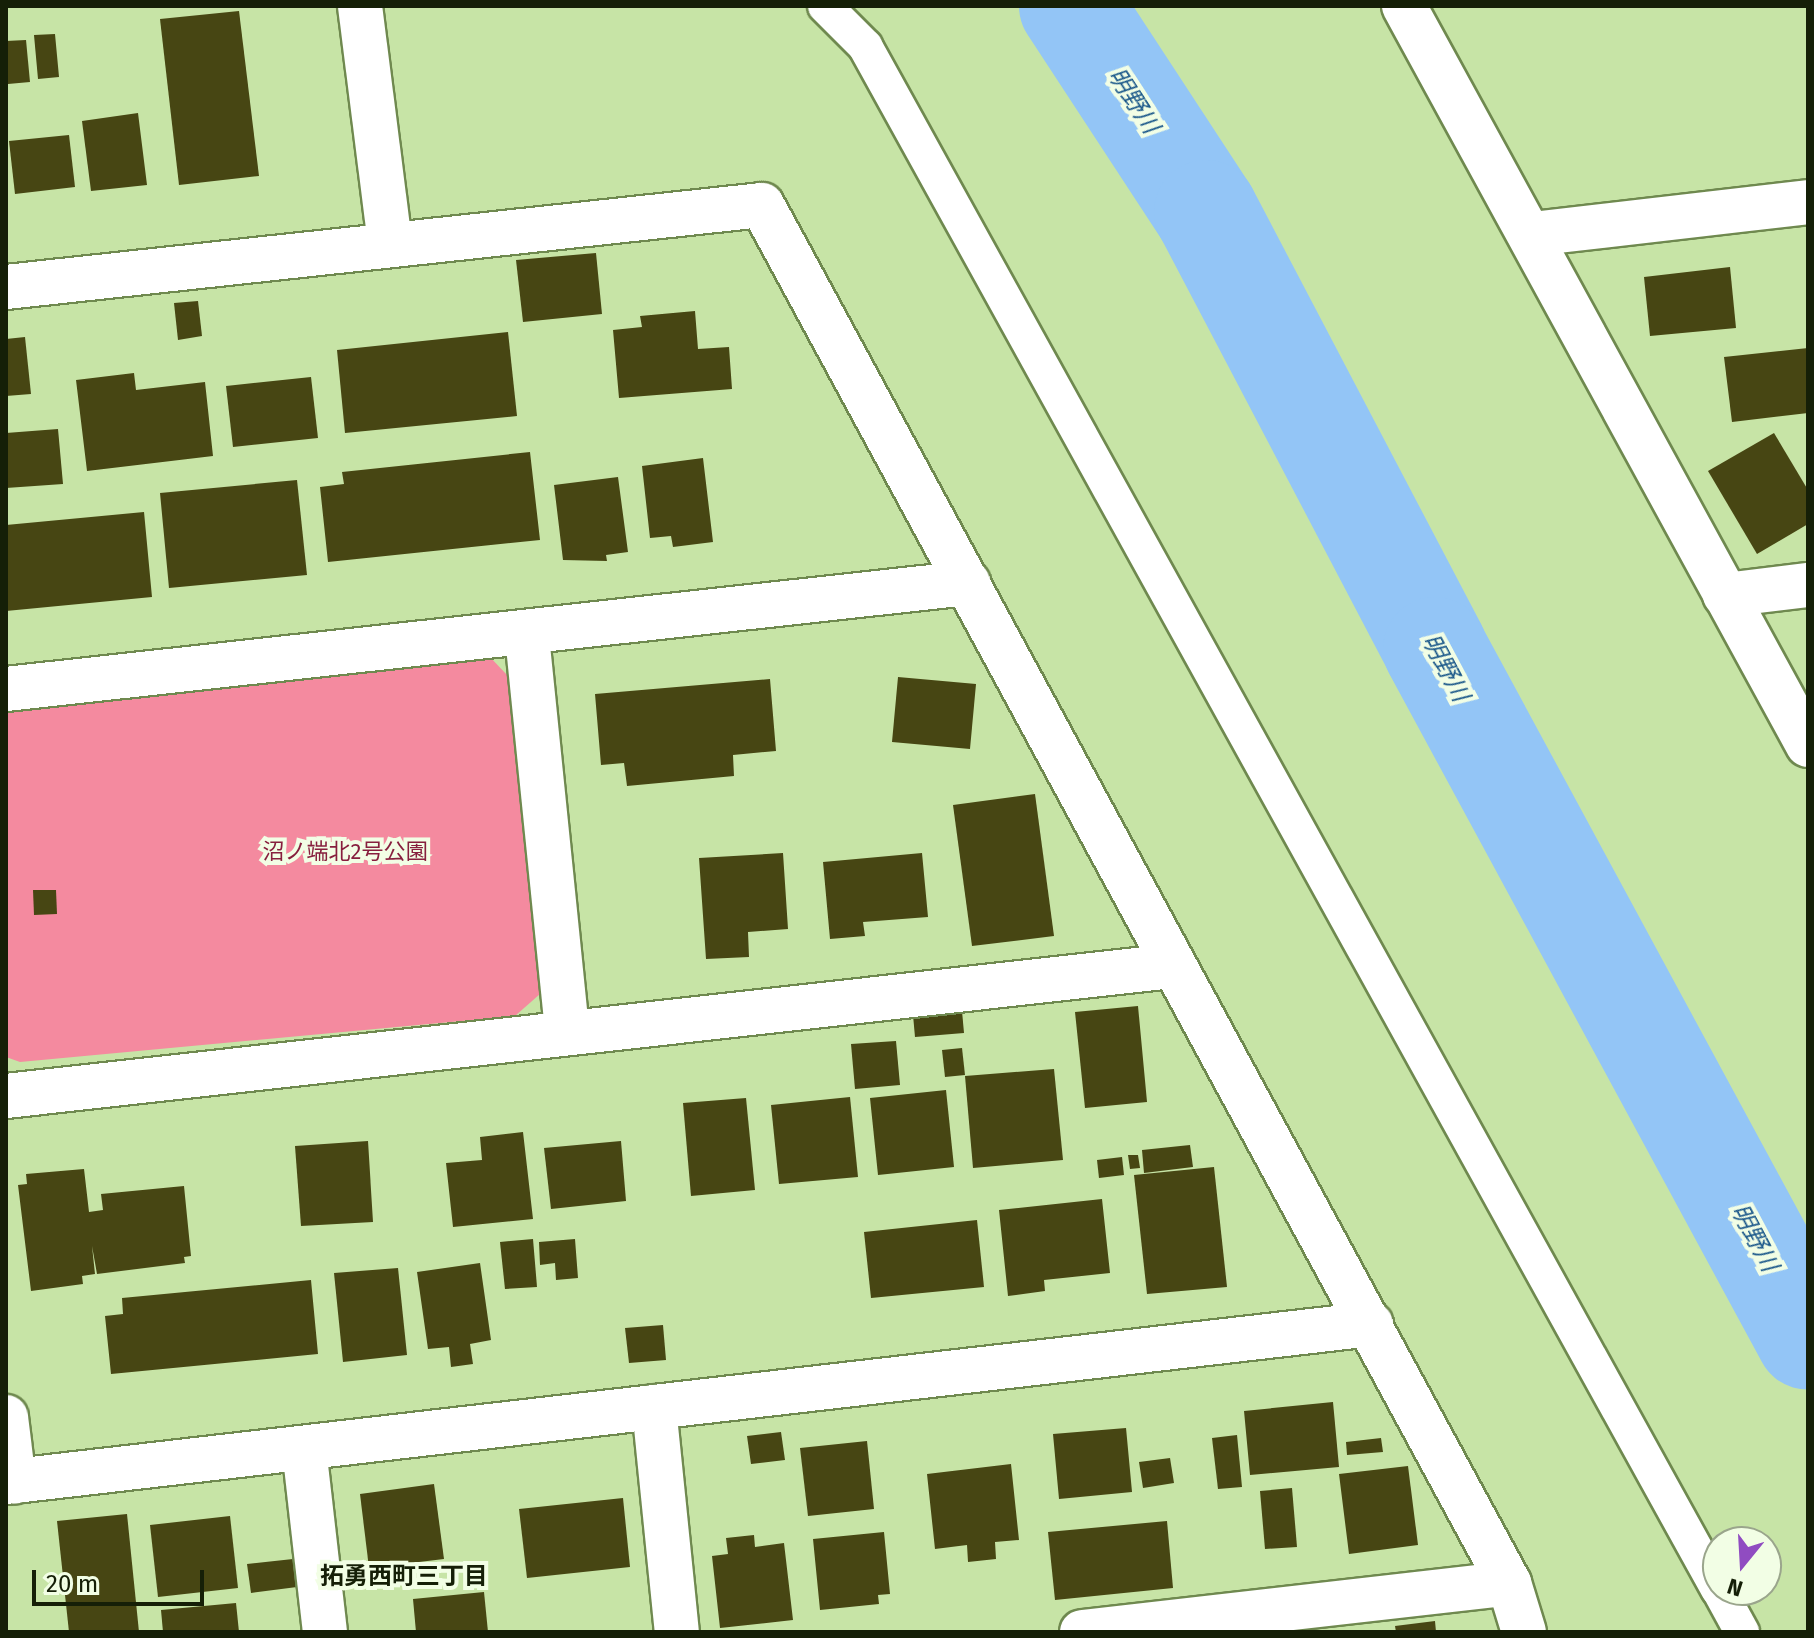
<!DOCTYPE html>
<html>
<head>
<meta charset="utf-8">
<style>
	body { margin:0 }
	#map { position:relative; width:1814px; height:1638px; overflow:hidden; background:#c7e4a6; font-family:"Fira Sans","Noto Sans JP",sans-serif }
	div>[style] { position:absolute }
	.green>* { inset:0; background:#f48a9f }
	.river>* { height:104px; margin:-52px; padding:0 52px; transform-origin:52px; border-radius:52px; background:#93c5f6 }
	.building>* { inset:0; background:#474613 }
	.roads { filter:drop-shadow(2px 0 #6f894f) drop-shadow(-2px 0 #6f894f) drop-shadow(0 2px #6f894f) drop-shadow(0 -2px #6f894f) }
	.lane>* { height:34px; margin:-17px; padding:0 17px; transform-origin:17px; border-radius:17px; background:#fff }
	.street>* { height:44px; margin:-22px; padding:0 22px; transform-origin:22px; border-radius:22px; background:#fff }
	span { translate:-50% -50%; white-space:nowrap; text-align:center; line-height:1.15; -webkit-text-stroke:8px #f2fee5; paint-order:stroke }
	.park-label { font-size:22px; color:#871f3e }
	.water-label { font-size:24px; color:#185689; font-style:italic }
	.neighbourhood-label { font-size:24px; color:#151f07; font-weight:700 }
	.frame { position:absolute; inset:0; border:8px solid #151f07; pointer-events:none }
	.north { position:absolute; left:1702px; top:1526px; width:80px; height:80px; box-sizing:border-box; background:#f2fee5; border:2px solid #9aa58c; border-radius:50%; rotate:198deg; font-size:22px; font-weight:700; line-height:32px; text-align:center; color:#151f07 }
	.north::after { content:''; display:block; margin:auto; width:28px; height:36px; background:#904cc1; clip-path:polygon(50% 0,100% 100%,50% 72%,0 100%) }
	.scale { position:absolute; left:32px; top:1570px; width:172px; height:36px; box-sizing:border-box; border:4px solid #151f07; border-top:0; padding-left:10px; font-size:24px; line-height:28px; white-space:nowrap; color:#151f07; -webkit-text-stroke:6px #f2fee5; paint-order:stroke }
</style>
</head>
<body>
<div id="map">
	<div class="green">
		<i style="clip-path:polygon(489px 656px,508px 676px,540px 994px,515px 1016px,20px 1062px,6px 1057px,6px 710px)"></i>
	</div>
	<div class="river">
		<i style="left:1071px;top:6px;width:246px;rotate:56.8deg"></i>
		<i style="left:1206px;top:212px;width:493px;rotate:62.3deg"></i>
		<i style="left:1435px;top:649px;width:783px;rotate:61.57deg"></i>
	</div>
	<div class="building">
		<i style="clip-path:polygon(239px 11px,259px 176px,179px 185px,160px 19px)"></i>
		<i style="clip-path:polygon(55px 34px,59px 77px,38px 79px,34px 35px)"></i>
		<i style="clip-path:polygon(26px 40px,30px 82px,8px 84px,6px 41px)"></i>
		<i style="clip-path:polygon(138px 113px,147px 185px,91px 191px,82px 121px)"></i>
		<i style="clip-path:polygon(69px 135px,75px 187px,15px 194px,9px 141px)"></i>
		<i style="clip-path:polygon(596px 253px,602px 314px,523px 322px,516px 260px)"></i>
		<i style="clip-path:polygon(1730px 267px,1736px 328px,1650px 336px,1644px 277px)"></i>
		<i style="clip-path:polygon(198px 301px,202px 336px,178px 340px,174px 303px)"></i>
		<i style="clip-path:polygon(695px 311px,698px 349px,729px 347px,732px 389px,619px 398px,613px 330px,642px 327px,640px 316px)"></i>
		<i style="clip-path:polygon(508px 332px,517px 416px,345px 433px,337px 350px)"></i>
		<i style="clip-path:polygon(25px 337px,31px 394px,6px 396px,6px 339px)"></i>
		<i style="clip-path:polygon(1808px 348px,1808px 413px,1732px 422px,1724px 357px)"></i>
		<i style="clip-path:polygon(134px 373px,136px 390px,205px 382px,213px 456px,87px 471px,76px 380px)"></i>
		<i style="clip-path:polygon(311px 377px,318px 438px,233px 447px,226px 386px)"></i>
		<i style="clip-path:polygon(58px 429px,63px 484px,6px 488px,6px 433px)"></i>
		<i style="clip-path:polygon(1774px 433px,1808px 490px,1808px 524px,1757px 554px,1708px 471px)"></i>
		<i style="clip-path:polygon(530px 452px,540px 540px,328px 562px,320px 487px,344px 484px,342px 472px)"></i>
		<i style="clip-path:polygon(703px 458px,713px 542px,673px 547px,671px 536px,650px 538px,642px 466px)"></i>
		<i style="clip-path:polygon(618px 477px,628px 552px,606px 555px,607px 561px,563px 560px,554px 485px)"></i>
		<i style="clip-path:polygon(297px 480px,307px 575px,169px 588px,160px 493px)"></i>
		<i style="clip-path:polygon(144px 512px,152px 597px,6px 611px,6px 525px)"></i>
		<i style="clip-path:polygon(898px 677px,976px 684px,970px 749px,892px 742px)"></i>
		<i style="clip-path:polygon(770px 679px,776px 751px,733px 755px,734px 776px,627px 786px,624px 763px,601px 765px,595px 694px)"></i>
		<i style="clip-path:polygon(1035px 794px,1054px 936px,972px 946px,953px 805px)"></i>
		<i style="clip-path:polygon(783px 853px,788px 929px,748px 932px,749px 957px,706px 959px,699px 858px)"></i>
		<i style="clip-path:polygon(922px 853px,928px 917px,863px 922px,865px 936px,830px 939px,823px 862px)"></i>
		<i style="clip-path:polygon(33px 890px,56px 890px,57px 914px,34px 915px)"></i>
		<i style="clip-path:polygon(1138px 1006px,1147px 1102px,1085px 1108px,1075px 1012px)"></i>
		<i style="clip-path:polygon(962px 1011px,964px 1033px,915px 1037px,913px 1015px)"></i>
		<i style="clip-path:polygon(896px 1041px,900px 1085px,855px 1089px,851px 1044px)"></i>
		<i style="clip-path:polygon(962px 1048px,965px 1075px,945px 1077px,942px 1050px)"></i>
		<i style="clip-path:polygon(1054px 1069px,1063px 1160px,973px 1168px,965px 1076px)"></i>
		<i style="clip-path:polygon(946px 1090px,954px 1167px,878px 1175px,870px 1098px)"></i>
		<i style="clip-path:polygon(850px 1097px,858px 1177px,779px 1184px,771px 1105px)"></i>
		<i style="clip-path:polygon(746px 1098px,755px 1190px,691px 1196px,683px 1103px)"></i>
		<i style="clip-path:polygon(523px 1132px,533px 1219px,453px 1227px,446px 1163px,482px 1160px,480px 1137px)"></i>
		<i style="clip-path:polygon(368px 1141px,373px 1222px,301px 1226px,295px 1146px)"></i>
		<i style="clip-path:polygon(621px 1141px,626px 1201px,551px 1209px,544px 1148px)"></i>
		<i style="clip-path:polygon(1190px 1145px,1193px 1167px,1144px 1173px,1142px 1150px)"></i>
		<i style="clip-path:polygon(1128px 1155px,1138px 1155px,1140px 1168px,1130px 1169px)"></i>
		<i style="clip-path:polygon(1122px 1157px,1124px 1175px,1099px 1178px,1097px 1160px)"></i>
		<i style="clip-path:polygon(1214px 1167px,1227px 1287px,1147px 1294px,1134px 1175px)"></i>
		<i style="clip-path:polygon(84px 1169px,89px 1212px,103px 1210px,101px 1194px,184px 1186px,191px 1256px,184px 1257px,185px 1263px,97px 1274px,92px 1246px,95px 1274px,82px 1276px,83px 1284px,31px 1291px,18px 1185px,27px 1184px,26px 1174px)"></i>
		<i style="clip-path:polygon(1102px 1199px,1110px 1273px,1044px 1280px,1045px 1291px,1008px 1296px,999px 1210px)"></i>
		<i style="clip-path:polygon(977px 1220px,984px 1287px,871px 1298px,864px 1232px)"></i>
		<i style="clip-path:polygon(533px 1239px,537px 1287px,505px 1289px,500px 1242px)"></i>
		<i style="clip-path:polygon(575px 1239px,578px 1278px,556px 1280px,555px 1263px,540px 1265px,539px 1242px)"></i>
		<i style="clip-path:polygon(480px 1263px,491px 1340px,470px 1344px,473px 1364px,451px 1367px,449px 1347px,428px 1349px,417px 1272px)"></i>
		<i style="clip-path:polygon(398px 1268px,407px 1355px,343px 1362px,334px 1273px)"></i>
		<i style="clip-path:polygon(311px 1280px,318px 1354px,111px 1374px,105px 1316px,123px 1314px,122px 1298px)"></i>
		<i style="clip-path:polygon(663px 1325px,666px 1360px,629px 1363px,625px 1328px)"></i>
		<i style="clip-path:polygon(1333px 1402px,1339px 1467px,1250px 1475px,1244px 1411px)"></i>
		<i style="clip-path:polygon(1126px 1428px,1132px 1492px,1059px 1499px,1053px 1434px)"></i>
		<i style="clip-path:polygon(781px 1432px,785px 1460px,751px 1464px,747px 1436px)"></i>
		<i style="clip-path:polygon(1237px 1435px,1242px 1487px,1218px 1489px,1212px 1438px)"></i>
		<i style="clip-path:polygon(1381px 1438px,1383px 1452px,1347px 1455px,1346px 1442px)"></i>
		<i style="clip-path:polygon(867px 1441px,874px 1509px,808px 1516px,800px 1448px)"></i>
		<i style="clip-path:polygon(1170px 1458px,1174px 1483px,1143px 1488px,1139px 1462px)"></i>
		<i style="clip-path:polygon(1011px 1464px,1019px 1540px,995px 1542px,996px 1559px,968px 1562px,967px 1545px,935px 1549px,927px 1474px)"></i>
		<i style="clip-path:polygon(1408px 1466px,1418px 1545px,1349px 1554px,1339px 1474px)"></i>
		<i style="clip-path:polygon(434px 1484px,444px 1559px,369px 1568px,360px 1494px)"></i>
		<i style="clip-path:polygon(1292px 1488px,1297px 1547px,1265px 1549px,1260px 1491px)"></i>
		<i style="clip-path:polygon(623px 1498px,630px 1567px,527px 1578px,519px 1509px)"></i>
		<i style="clip-path:polygon(127px 1514px,139px 1632px,69px 1632px,57px 1521px)"></i>
		<i style="clip-path:polygon(230px 1516px,238px 1588px,158px 1597px,150px 1525px)"></i>
		<i style="clip-path:polygon(1167px 1521px,1173px 1588px,1055px 1600px,1048px 1532px)"></i>
		<i style="clip-path:polygon(884px 1532px,890px 1594px,878px 1595px,879px 1604px,820px 1610px,813px 1539px)"></i>
		<i style="clip-path:polygon(754px 1535px,755px 1547px,784px 1543px,793px 1620px,720px 1628px,712px 1556px,728px 1554px,726px 1538px)"></i>
		<i style="clip-path:polygon(293px 1559px,297px 1587px,251px 1593px,247px 1564px)"></i>
		<i style="clip-path:polygon(484px 1592px,488px 1632px,416px 1632px,413px 1599px)"></i>
		<i style="clip-path:polygon(236px 1603px,239px 1632px,163px 1632px,161px 1610px)"></i>
		<i style="clip-path:polygon(1435px 1621px,1436px 1632px,1396px 1632px,1395px 1626px)"></i>
	</div>
	<div class="roads">
		<div class="lane">
			<i style="left:825px;top:6px;width:57px;rotate:45deg"></i>
			<i style="left:865px;top:46px;width:1763px;rotate:61.07deg"></i>
			<i style="left:1719px;top:1590px;width:48px;rotate:61.3deg"></i>
		</div>
		<div class="street">
			<i style="left:360px;top:6px;width:238px;rotate:82.8deg"></i>
			<i style="left:1404px;top:6px;width:842px;rotate:61.34deg"></i>
			<i style="left:1532px;top:234px;width:278px;rotate:-6.6deg"></i>
			<i style="left:6px;top:287px;width:760px;rotate:-6.19deg"></i>
			<i style="left:762px;top:205px;width:1567px;rotate:61.54deg"></i>
			<i style="left:1509px;top:1583px;width:51px;rotate:73deg"></i>
			<i style="left:1725px;top:595px;width:84px;rotate:-6.9deg"></i>
			<i style="left:527px;top:636px;width:398px;rotate:84.2deg"></i>
			<i style="left:6px;top:689px;width:968px;rotate:-6.29deg"></i>
			<i style="left:6px;top:1096px;width:1173px;rotate:-6.36deg"></i>
			<i style="left:654px;top:1407px;width:226px;rotate:84.2deg"></i>
			<i style="left:6px;top:1417px;width:65px;rotate:83deg"></i>
			<i style="left:304px;top:1448px;width:185px;rotate:83.5deg"></i>
			<i style="left:6px;top:1482px;width:1374px;rotate:-6.6deg"></i>
			<i style="left:1082px;top:1632px;width:430px;rotate:-6.5deg"></i>
		</div>
	</div>
	<div class="park-label">
		<span style="left:345px;top:852px">沼ノ端北2号公園</span>
	</div>
	<div class="water-label">
		<span style="left:1133px;top:101px;rotate:57deg">明野川</span>
		<span style="left:1445px;top:668px;rotate:62deg">明野川</span>
		<span style="left:1754px;top:1238px;rotate:62deg">明野川</span>
	</div>
	<div class="neighbourhood-label">
		<span style="left:404px;top:1577px">拓勇西町三丁目</span>
	</div>
	<div class="frame"></div>
	<div class="north">N</div>
	<div class="scale">20 m</div>
</div>
</body>
</html>
